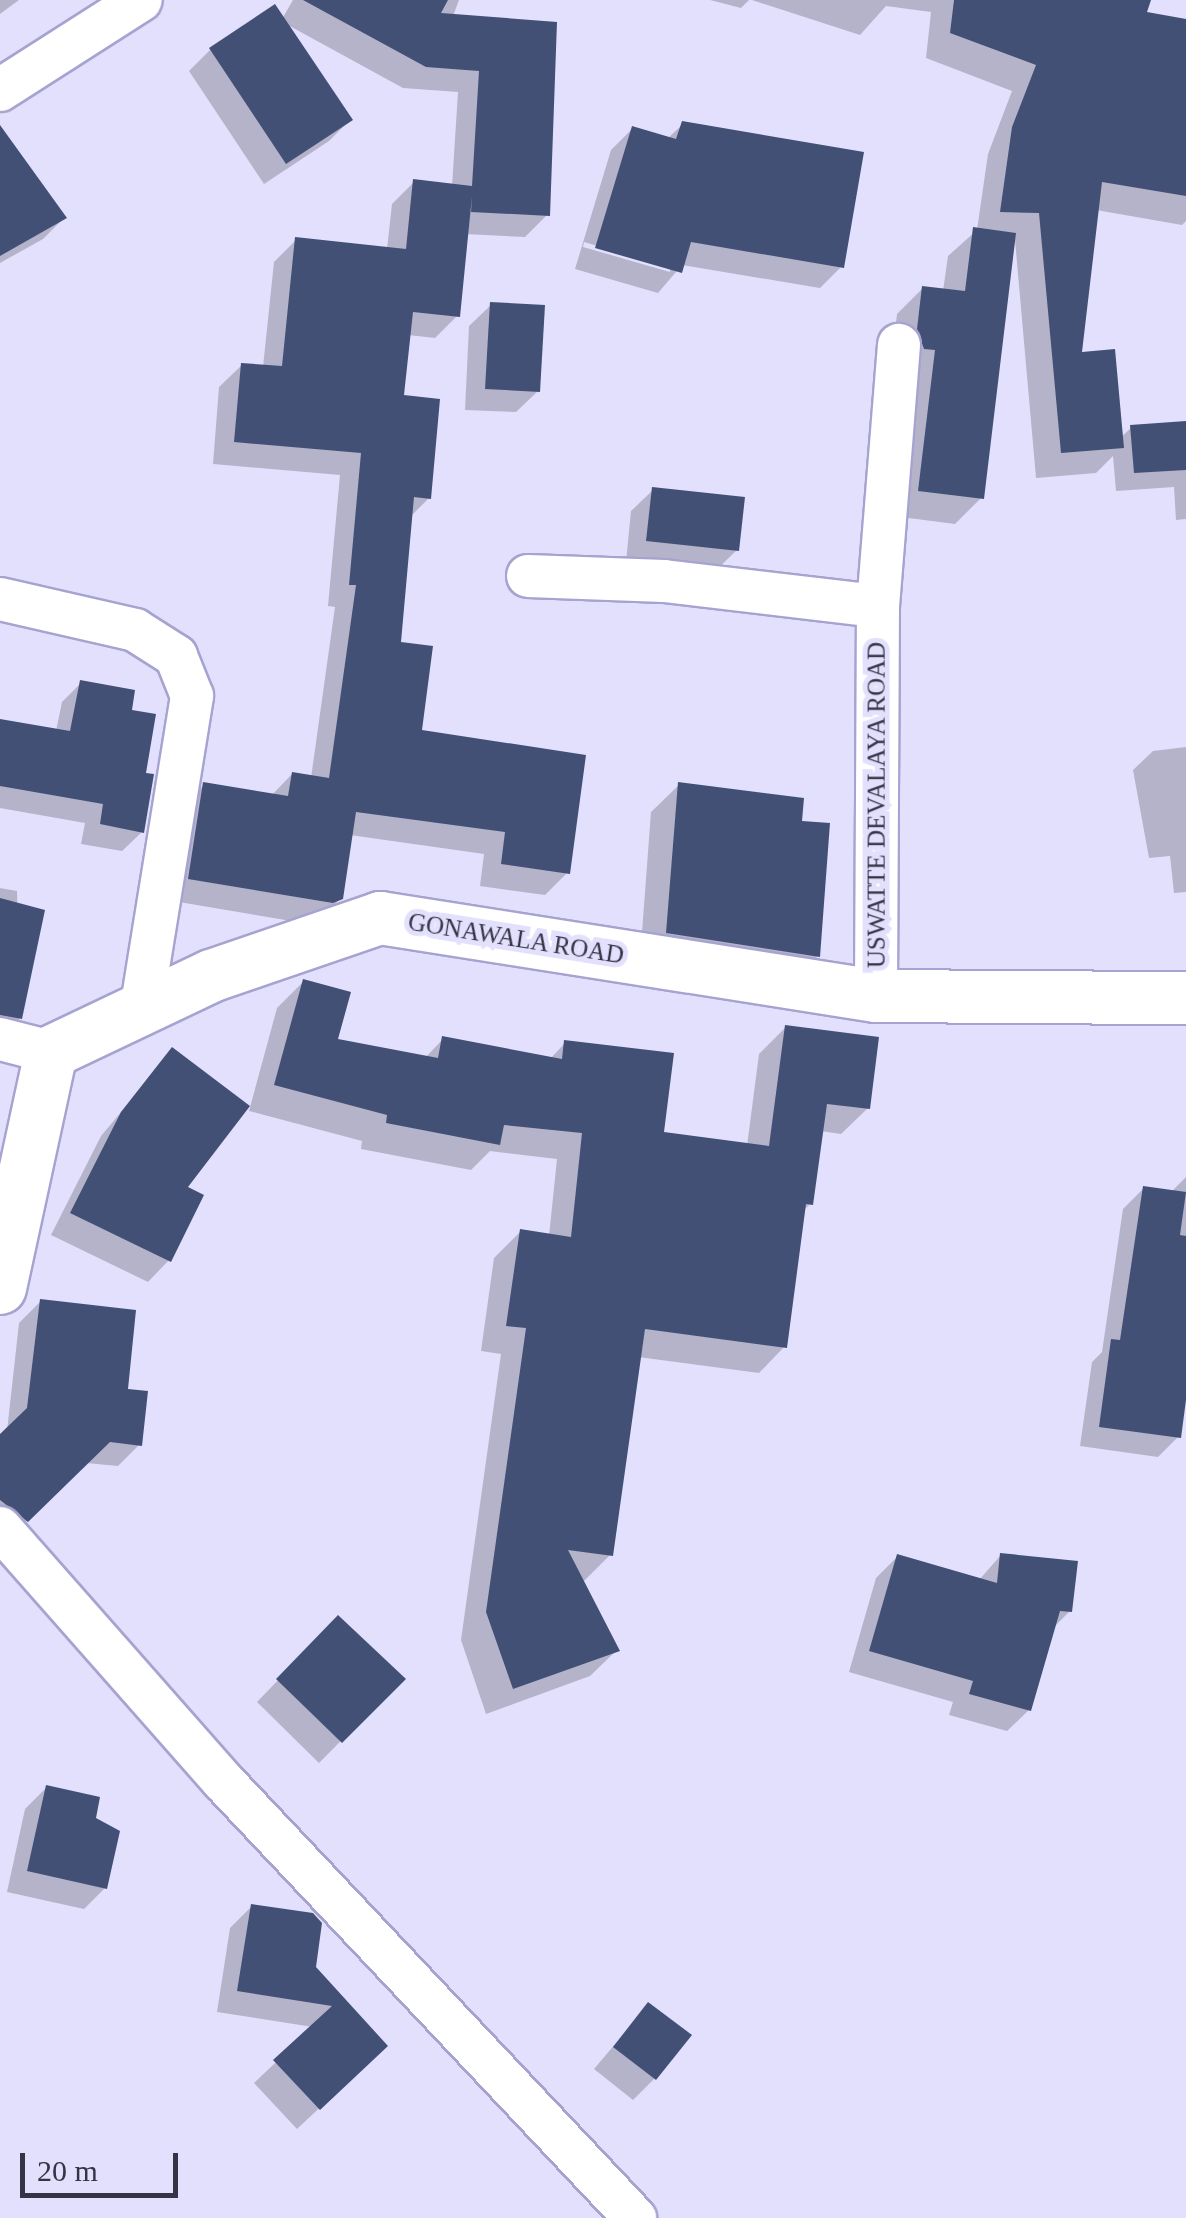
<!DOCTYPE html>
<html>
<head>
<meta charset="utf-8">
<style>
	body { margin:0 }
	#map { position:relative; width:1186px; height:2218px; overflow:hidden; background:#e2e0fd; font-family:Georgia,serif }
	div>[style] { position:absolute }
	.shadow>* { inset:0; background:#0003 }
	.building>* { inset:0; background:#435076 }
	.roads { filter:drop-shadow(2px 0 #a7a3d0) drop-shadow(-2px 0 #a7a3d0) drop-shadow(0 2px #a7a3d0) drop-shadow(0 -2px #a7a3d0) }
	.minor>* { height:42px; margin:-21px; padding:0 21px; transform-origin:21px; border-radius:21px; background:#fff }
	.tertiary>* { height:52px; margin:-26px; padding:0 26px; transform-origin:26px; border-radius:26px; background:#fff }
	span { translate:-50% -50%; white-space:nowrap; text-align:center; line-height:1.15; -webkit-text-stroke:10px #e2e0fd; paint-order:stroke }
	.street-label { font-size:25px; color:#353446 }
	.scale { position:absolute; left:20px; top:2153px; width:158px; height:45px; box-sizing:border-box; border:5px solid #353446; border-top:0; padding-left:12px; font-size:30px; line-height:35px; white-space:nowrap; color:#353446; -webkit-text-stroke:8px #e2e0fd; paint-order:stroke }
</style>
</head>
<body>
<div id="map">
	<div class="shadow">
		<i style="clip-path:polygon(0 0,19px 0,0 14px)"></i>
		<i style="clip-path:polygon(293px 0,459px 0,453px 16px,547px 215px,525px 237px,465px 234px,457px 316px,435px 338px,408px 335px,401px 398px,429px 498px,410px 517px,398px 644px,419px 732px,567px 873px,545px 895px,480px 886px,484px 854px,350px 835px,341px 898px,318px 921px,309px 924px,167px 900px,182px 807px,204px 785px,271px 796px,292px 774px,311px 778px,335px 607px,328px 606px,340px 475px,213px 464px,219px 387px,242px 365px,263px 367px,274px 262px,296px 240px,387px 249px,392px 204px,414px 182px,452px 186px,458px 92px,403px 88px,286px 24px,350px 120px,329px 141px,264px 184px,189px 71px,210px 50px,274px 7px,282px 19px)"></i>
		<i style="clip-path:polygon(710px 0,749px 0,741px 8px)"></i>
		<i style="clip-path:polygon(752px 0,1139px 0,1143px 14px,1186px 22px,1186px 221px,1182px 225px,1096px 210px,1079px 355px,1120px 438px,1131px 428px,1186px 423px,1186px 519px,1176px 520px,1174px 487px,1116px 491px,1113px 456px,1096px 473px,1036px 478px,1015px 240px,981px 498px,955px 524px,893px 516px,892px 356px,897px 314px,923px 288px,943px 291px,948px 256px,977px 230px,988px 154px,1012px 91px,926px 58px,931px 12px,886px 6px,860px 35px)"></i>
		<i style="clip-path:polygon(evenodd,683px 124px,841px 267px,820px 288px,682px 265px,658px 293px,575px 269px,611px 150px,632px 129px,667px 139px,683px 124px,584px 242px,670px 267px,670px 272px,583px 247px,584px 242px)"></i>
		<i style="clip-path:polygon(0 159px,64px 218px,43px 239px,0 263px)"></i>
		<i style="clip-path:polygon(491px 305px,538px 391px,516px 412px,465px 410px,469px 326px)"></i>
		<i style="clip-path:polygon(653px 490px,737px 550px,715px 571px,626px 562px,631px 511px)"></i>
		<i style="clip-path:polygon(81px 683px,129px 712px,143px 775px,142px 832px,122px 851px,81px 844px,85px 823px,0 808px,0 721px,56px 731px,62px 702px)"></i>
		<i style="clip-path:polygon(1186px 747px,1186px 892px,1174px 893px,1170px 856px,1149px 858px,1133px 770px,1153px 751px)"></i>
		<i style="clip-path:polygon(679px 785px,799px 823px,818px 956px,790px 983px,640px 959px,651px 812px)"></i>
		<i style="clip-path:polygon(0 888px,17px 891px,20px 1018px,0 1038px)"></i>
		<i style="clip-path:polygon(303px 982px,335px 1041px,425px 1058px,443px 1039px,550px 1059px,565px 1043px,662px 1134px,747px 1146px,759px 1054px,785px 1028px,868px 1108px,841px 1134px,820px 1131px,810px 1204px,803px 1211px,785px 1346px,759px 1373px,638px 1357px,610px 1555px,582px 1583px,617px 1650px,590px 1676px,486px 1714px,461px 1640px,501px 1354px,481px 1351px,494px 1258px,520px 1232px,549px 1236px,557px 1159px,490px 1151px,471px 1170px,361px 1149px,362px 1141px,249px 1111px,277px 1008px)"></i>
		<i style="clip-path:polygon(173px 1050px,184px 1188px,169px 1260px,148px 1282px,51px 1235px,101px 1136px)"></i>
		<i style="clip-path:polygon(1186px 1177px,1186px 1382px,1178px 1437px,1158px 1457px,1080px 1446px,1092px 1362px,1102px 1352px,1123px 1209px,1144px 1188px,1171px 1192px)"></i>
		<i style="clip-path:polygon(41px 1301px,126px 1391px,139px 1445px,118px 1466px,86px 1463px,5px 1542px,0 1537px,0 1438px,7px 1431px,19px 1323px)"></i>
		<i style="clip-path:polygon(1001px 1555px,1070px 1611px,1053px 1628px,1029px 1710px,1007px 1731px,949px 1715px,953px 1702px,849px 1672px,876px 1578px,897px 1557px,979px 1580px)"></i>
		<i style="clip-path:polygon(338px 1618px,402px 1679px,319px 1763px,257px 1702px)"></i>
		<i style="clip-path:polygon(47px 1787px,93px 1819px,105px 1888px,84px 1909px,7px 1892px,25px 1809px)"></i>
		<i style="clip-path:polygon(252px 1906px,313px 1968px,363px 2067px,297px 2129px,254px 2083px,313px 2027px,217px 2012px,230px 1928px)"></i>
		<i style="clip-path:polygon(648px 2005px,655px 2078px,633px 2100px,594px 2069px)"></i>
	</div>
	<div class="building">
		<i style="clip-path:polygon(303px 0,448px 0,441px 13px,557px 22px,550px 216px,471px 212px,472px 196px,460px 317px,413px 312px,404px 395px,440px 399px,431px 499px,414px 497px,401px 642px,433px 646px,422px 730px,586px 755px,570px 874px,501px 864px,505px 832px,356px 812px,343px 899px,333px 903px,188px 879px,203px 782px,288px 796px,292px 772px,329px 778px,356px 585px,349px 585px,361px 453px,234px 442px,241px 363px,282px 366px,295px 237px,406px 249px,413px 179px,472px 186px,479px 71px,426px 67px)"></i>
		<i style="clip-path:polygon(954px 0,1151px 0,1147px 12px,1186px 19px,1186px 196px,1102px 182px,1082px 352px,1115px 349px,1124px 448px,1061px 453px,1039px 213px,1000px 212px,1012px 127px,1036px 65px,950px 33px)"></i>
		<i style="clip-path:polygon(275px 4px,353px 120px,286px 164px,209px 48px)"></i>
		<i style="clip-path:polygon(682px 121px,864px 152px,844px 268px,691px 242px,682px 273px,595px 248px,632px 126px,676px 139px)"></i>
		<i style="clip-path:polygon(0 125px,67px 218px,0 256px)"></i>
		<i style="clip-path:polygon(973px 227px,1016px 233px,984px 499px,918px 491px,935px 350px,924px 349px,917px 329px,922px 286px,965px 291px)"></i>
		<i style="clip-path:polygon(490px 302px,545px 305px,540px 392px,485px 389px)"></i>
		<i style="clip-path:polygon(1186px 421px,1186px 470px,1134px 473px,1130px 425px)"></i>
		<i style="clip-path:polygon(652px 487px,745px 497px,739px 551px,646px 541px)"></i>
		<i style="clip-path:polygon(80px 680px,135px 690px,132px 710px,156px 714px,146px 773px,154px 774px,144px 833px,100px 824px,103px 804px,0 786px,0 719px,70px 731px)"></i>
		<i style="clip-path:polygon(678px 782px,804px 798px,802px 821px,830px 823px,820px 957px,666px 933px)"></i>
		<i style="clip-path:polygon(0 898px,45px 910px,22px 1019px,0 1015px)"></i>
		<i style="clip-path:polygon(303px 979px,351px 992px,338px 1039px,438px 1058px,442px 1036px,562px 1059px,564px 1040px,674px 1053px,664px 1132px,769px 1146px,785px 1025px,879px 1037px,870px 1109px,827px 1104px,813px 1205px,806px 1204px,787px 1348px,645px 1329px,613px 1556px,568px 1550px,620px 1651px,513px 1689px,486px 1612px,526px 1328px,506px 1326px,520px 1229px,571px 1237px,582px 1133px,504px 1125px,500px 1145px,386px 1123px,387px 1115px,274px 1085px)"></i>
		<i style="clip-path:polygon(172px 1047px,250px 1106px,188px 1187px,204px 1195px,171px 1262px,70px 1213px,121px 1112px)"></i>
		<i style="clip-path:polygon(1143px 1186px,1186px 1192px,1180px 1235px,1186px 1236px,1186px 1400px,1181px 1438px,1099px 1427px,1111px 1339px,1120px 1340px)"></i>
		<i style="clip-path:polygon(40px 1299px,136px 1310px,128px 1389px,148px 1391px,142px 1446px,110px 1442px,28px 1522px,0 1500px,0 1434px,27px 1408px)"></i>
		<i style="clip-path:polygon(1000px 1553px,1078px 1561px,1072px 1612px,1060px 1611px,1031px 1711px,969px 1694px,973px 1681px,869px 1651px,897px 1554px,997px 1583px)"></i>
		<i style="clip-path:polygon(338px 1615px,406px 1679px,342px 1743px,276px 1679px)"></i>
		<i style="clip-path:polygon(46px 1785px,100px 1797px,96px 1818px,120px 1831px,107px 1889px,27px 1871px)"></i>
		<i style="clip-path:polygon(251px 1904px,313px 1913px,322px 1923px,316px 1967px,388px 2046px,320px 2110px,273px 2060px,332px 2006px,237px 1991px)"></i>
		<i style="clip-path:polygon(648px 2002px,692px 2035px,656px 2080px,613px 2047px)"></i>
	</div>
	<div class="roads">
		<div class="minor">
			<i style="left:0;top:90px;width:167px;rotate:-32.6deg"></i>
			<i style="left:528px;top:576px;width:136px;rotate:2.1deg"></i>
			<i style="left:664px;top:581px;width:215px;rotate:6.7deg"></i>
			<i style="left:878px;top:606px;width:390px;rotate:90.3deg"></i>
			<i style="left:0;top:599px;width:139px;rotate:12.9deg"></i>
			<i style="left:135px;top:630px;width:49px;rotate:32.4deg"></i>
			<i style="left:176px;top:656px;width:43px;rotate:68.2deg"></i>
			<i style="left:192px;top:696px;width:318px;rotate:99.2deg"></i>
			<i style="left:878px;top:606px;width:262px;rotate:-85.4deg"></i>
			<i style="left:0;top:1039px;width:53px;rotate:14.3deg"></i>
			<i style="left:0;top:1528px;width:337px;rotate:48.6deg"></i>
			<i style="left:223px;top:1781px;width:601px;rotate:46.69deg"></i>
		</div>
		<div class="tertiary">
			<i style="left:0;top:1288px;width:241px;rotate:-77.8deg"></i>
			<i style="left:51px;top:1052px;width:177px;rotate:-25.4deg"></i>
			<i style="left:211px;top:976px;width:179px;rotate:-18.9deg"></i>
			<i style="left:380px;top:918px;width:502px;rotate:8.94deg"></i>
			<i style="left:876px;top:996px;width:310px;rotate:0.4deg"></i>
		</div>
	</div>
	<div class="street-label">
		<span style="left:877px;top:805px;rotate:-90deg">USWATTE DEVALAYA ROAD</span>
		<span style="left:516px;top:939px;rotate:9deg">GONAWALA ROAD</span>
	</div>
	<div class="scale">20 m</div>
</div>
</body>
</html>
